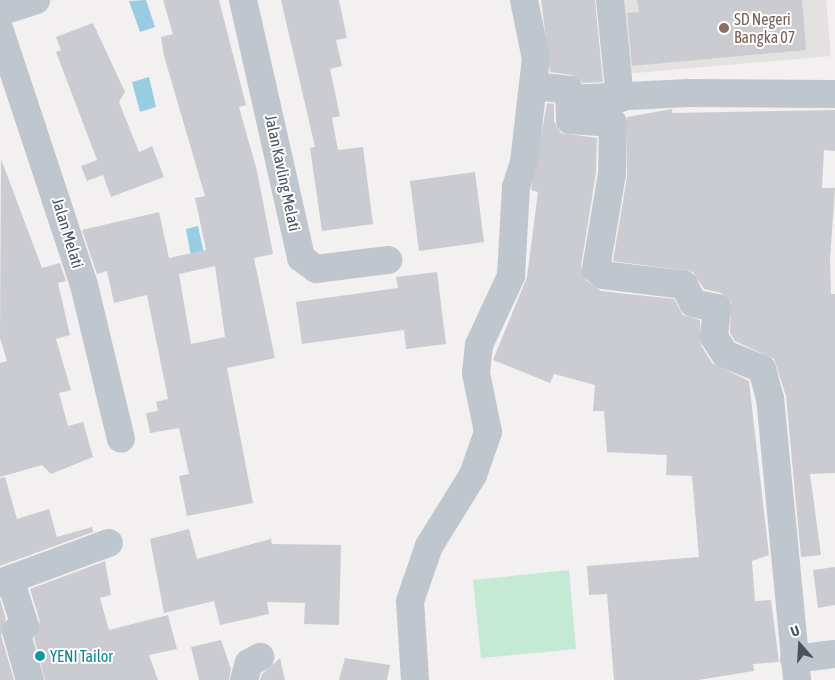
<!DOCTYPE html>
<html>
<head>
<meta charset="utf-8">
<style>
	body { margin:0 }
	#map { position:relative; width:835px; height:680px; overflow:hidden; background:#f2f0f0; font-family:"Asap Condensed",sans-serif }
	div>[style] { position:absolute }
	.education>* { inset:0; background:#e3e2e1 }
	.green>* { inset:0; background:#c4ead6 }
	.water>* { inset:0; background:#97cce2 }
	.building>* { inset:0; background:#cbccd2 }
	.minor>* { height:28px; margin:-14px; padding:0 14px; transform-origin:14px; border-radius:14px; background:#c0c6cd }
	.dots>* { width:14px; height:14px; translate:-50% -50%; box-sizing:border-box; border:2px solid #fff; border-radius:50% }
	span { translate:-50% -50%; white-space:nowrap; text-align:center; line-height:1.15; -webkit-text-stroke:4px #fff; paint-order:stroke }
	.education-label { font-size:16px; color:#785e54 }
	.left { translate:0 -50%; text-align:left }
	.street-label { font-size:16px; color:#4a525b }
	.culture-label { font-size:16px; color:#0d838f }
	.north { position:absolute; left:775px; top:620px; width:50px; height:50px; -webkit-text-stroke:4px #fff; paint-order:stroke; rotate:341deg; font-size:14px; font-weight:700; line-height:20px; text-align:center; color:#4a525b }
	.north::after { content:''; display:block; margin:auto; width:18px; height:22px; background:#4a525b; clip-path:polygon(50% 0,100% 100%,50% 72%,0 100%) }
</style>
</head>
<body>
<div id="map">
	<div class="education">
		<i style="clip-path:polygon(617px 0,826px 0,831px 56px,624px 74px)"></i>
	</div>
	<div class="green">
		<i style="clip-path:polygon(569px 570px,576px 649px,481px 658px,473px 580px)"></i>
	</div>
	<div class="water">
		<i style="clip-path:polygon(146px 0,155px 27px,140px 32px,129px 1px)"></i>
		<i style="clip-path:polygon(149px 77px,156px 107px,140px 112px,132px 82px)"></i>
		<i style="clip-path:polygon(198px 226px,206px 263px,193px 267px,186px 229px)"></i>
	</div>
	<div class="building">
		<i style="clip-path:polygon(evenodd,163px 0,219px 0,246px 105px,239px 107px,257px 171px,273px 254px,254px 258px,275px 358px,227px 368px,253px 503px,187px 516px,179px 476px,189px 474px,179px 428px,150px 433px,146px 413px,158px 411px,156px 402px,168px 399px,147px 295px,114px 303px,107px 271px,97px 274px,82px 230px,159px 212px,169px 258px,206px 250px,195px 198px,205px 196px,164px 56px,161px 37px,173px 34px,163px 0,215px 266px,225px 337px,191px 344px,179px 274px,215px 266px)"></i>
		<i style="clip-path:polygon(281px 0,339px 0,347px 38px,336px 40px,342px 66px,330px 69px,340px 116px,332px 118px,338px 150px,363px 147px,373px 224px,322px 231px,310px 148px,315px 147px)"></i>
		<i style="clip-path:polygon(541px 0,595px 0,603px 82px,583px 83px,571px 75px,550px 72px)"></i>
		<i style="clip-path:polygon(637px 0,802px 0,806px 50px,632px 66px,627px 13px,639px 12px)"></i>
		<i style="clip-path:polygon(93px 23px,125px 92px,119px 102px,139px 152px,152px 146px,164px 177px,111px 197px,103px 175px,87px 181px,81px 166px,97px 160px,56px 52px,61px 50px,56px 37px)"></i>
		<i style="clip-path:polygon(547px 103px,554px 104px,554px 121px,561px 133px,597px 138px,596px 173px,581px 266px,586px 280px,601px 291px,674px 299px,683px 315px,700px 320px,701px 345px,712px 363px,749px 381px,769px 555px,752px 561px,755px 601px,771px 600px,779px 662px,753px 664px,754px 671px,698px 680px,614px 680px,607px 594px,589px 595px,587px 566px,699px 557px,692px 476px,666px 475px,667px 455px,607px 452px,604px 411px,593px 411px,595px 385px,554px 374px,550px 383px,493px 360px,527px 277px,538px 192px,531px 190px)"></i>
		<i style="clip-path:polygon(672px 109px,672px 113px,835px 110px,835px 151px,824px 150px,822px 188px,835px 188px,830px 260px,831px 294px,835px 294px,835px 473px,810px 474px,821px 555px,801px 557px,786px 396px,774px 359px,735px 341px,730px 333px,731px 302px,721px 293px,704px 289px,693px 272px,613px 261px,627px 177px,627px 117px)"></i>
		<i style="clip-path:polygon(1px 159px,42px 268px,60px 263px,66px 281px,58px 283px,70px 335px,56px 339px,71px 390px,59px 393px,68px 426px,83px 422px,93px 457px,51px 474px,42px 465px,0 477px,0 363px,7px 361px,0 338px)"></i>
		<i style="clip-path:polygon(475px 172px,484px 242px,419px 251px,410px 181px)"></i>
		<i style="clip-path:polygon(437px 272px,446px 344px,406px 349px,404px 330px,302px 344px,296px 302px,398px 288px,396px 277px)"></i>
		<i style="clip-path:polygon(5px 477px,17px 519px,49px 509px,57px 537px,92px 527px,93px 532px,0 566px,0 478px)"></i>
		<i style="clip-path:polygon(189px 529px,197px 559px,271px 539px,272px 544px,341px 545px,339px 625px,304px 624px,305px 603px,267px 602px,269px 614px,220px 625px,214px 601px,164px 613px,150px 539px)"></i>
		<i style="clip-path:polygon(105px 561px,111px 595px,100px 598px,109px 630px,168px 615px,177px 649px,149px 655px,158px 680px,45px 680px,34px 638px,40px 622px,30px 589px)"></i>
		<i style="clip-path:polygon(835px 567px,835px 605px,818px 608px,813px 570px)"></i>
		<i style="clip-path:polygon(0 599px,6px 619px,1px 635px,14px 680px,0 680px)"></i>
		<i style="clip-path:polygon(221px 640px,231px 669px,229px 680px,199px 680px,191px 647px)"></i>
		<i style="clip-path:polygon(280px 658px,285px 680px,260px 680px,262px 674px)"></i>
		<i style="clip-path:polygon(345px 658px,390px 665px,387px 680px,339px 680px)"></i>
	</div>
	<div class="minor">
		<i style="left:243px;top:0;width:264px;rotate:77.3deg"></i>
		<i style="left:301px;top:258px;width:19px;rotate:36deg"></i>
		<i style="left:316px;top:269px;width:73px;rotate:-7.1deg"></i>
		<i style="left:610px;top:0;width:99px;rotate:84.2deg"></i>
		<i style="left:0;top:12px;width:38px;rotate:-18deg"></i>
		<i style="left:0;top:31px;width:268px;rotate:71.7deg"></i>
		<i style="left:84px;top:285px;width:158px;rotate:76.5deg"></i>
		<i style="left:533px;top:86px;width:36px;rotate:6deg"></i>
		<i style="left:569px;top:90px;width:30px;rotate:88deg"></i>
		<i style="left:570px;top:120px;width:43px;rotate:4deg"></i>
		<i style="left:613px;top:123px;width:51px;rotate:91.1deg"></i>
		<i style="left:612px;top:174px;width:96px;rotate:99.6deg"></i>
		<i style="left:596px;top:269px;width:9px;rotate:41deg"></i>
		<i style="left:603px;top:275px;width:82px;rotate:7deg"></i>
		<i style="left:684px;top:285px;width:20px;rotate:63deg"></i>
		<i style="left:693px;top:303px;width:25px;rotate:12deg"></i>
		<i style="left:717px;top:308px;width:29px;rotate:96deg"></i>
		<i style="left:714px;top:337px;width:20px;rotate:57deg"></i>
		<i style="left:725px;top:354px;width:40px;rotate:22deg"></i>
		<i style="left:762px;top:369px;width:30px;rotate:75deg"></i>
		<i style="left:770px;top:398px;width:283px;rotate:84.5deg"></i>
		<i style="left:570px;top:99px;width:118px;rotate:-2.9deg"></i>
		<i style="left:688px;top:93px;width:147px;rotate:0.4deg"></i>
		<i style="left:10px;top:579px;width:49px;rotate:72.3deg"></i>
		<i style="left:25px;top:626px;width:10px;rotate:151deg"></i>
		<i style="left:16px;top:631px;width:51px;rotate:74.1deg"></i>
		<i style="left:0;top:583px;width:116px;rotate:-20.2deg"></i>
		<i style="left:794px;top:659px;width:41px;rotate:-7deg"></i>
		<i style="left:244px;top:680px;width:18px;rotate:-74deg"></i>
		<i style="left:249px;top:663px;width:13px;rotate:-29deg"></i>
		<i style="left:415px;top:680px;width:79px;rotate:-93.6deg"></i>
		<i style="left:410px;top:601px;width:58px;rotate:-70.9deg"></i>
		<i style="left:429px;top:546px;width:84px;rotate:-58.2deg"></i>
		<i style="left:473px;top:475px;width:46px;rotate:-70.8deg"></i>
		<i style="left:488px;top:432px;width:60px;rotate:-101.5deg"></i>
		<i style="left:476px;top:373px;width:28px;rotate:-84deg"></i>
		<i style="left:479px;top:345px;width:76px;rotate:-65.1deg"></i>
		<i style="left:511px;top:276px;width:89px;rotate:-86.8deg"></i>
		<i style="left:516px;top:187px;width:26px;rotate:-72deg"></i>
		<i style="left:524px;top:162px;width:104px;rotate:-83.4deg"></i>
		<i style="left:536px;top:59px;width:60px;rotate:-101.5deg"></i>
	</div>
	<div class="dots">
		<i style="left:724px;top:28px;background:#8d6e63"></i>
		<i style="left:40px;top:656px;background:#0f9aa8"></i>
	</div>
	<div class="education-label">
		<span class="left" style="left:734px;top:28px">SD Negeri<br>Bangka 07</span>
	</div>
	<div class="street-label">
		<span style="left:283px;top:173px;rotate:78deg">Jalan Kavling Melati</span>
		<span style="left:68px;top:233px;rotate:73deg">Jalan Melati</span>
	</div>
	<div class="culture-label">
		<span class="left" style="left:50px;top:656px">YENI Tailor</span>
	</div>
	<div class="north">U</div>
</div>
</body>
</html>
